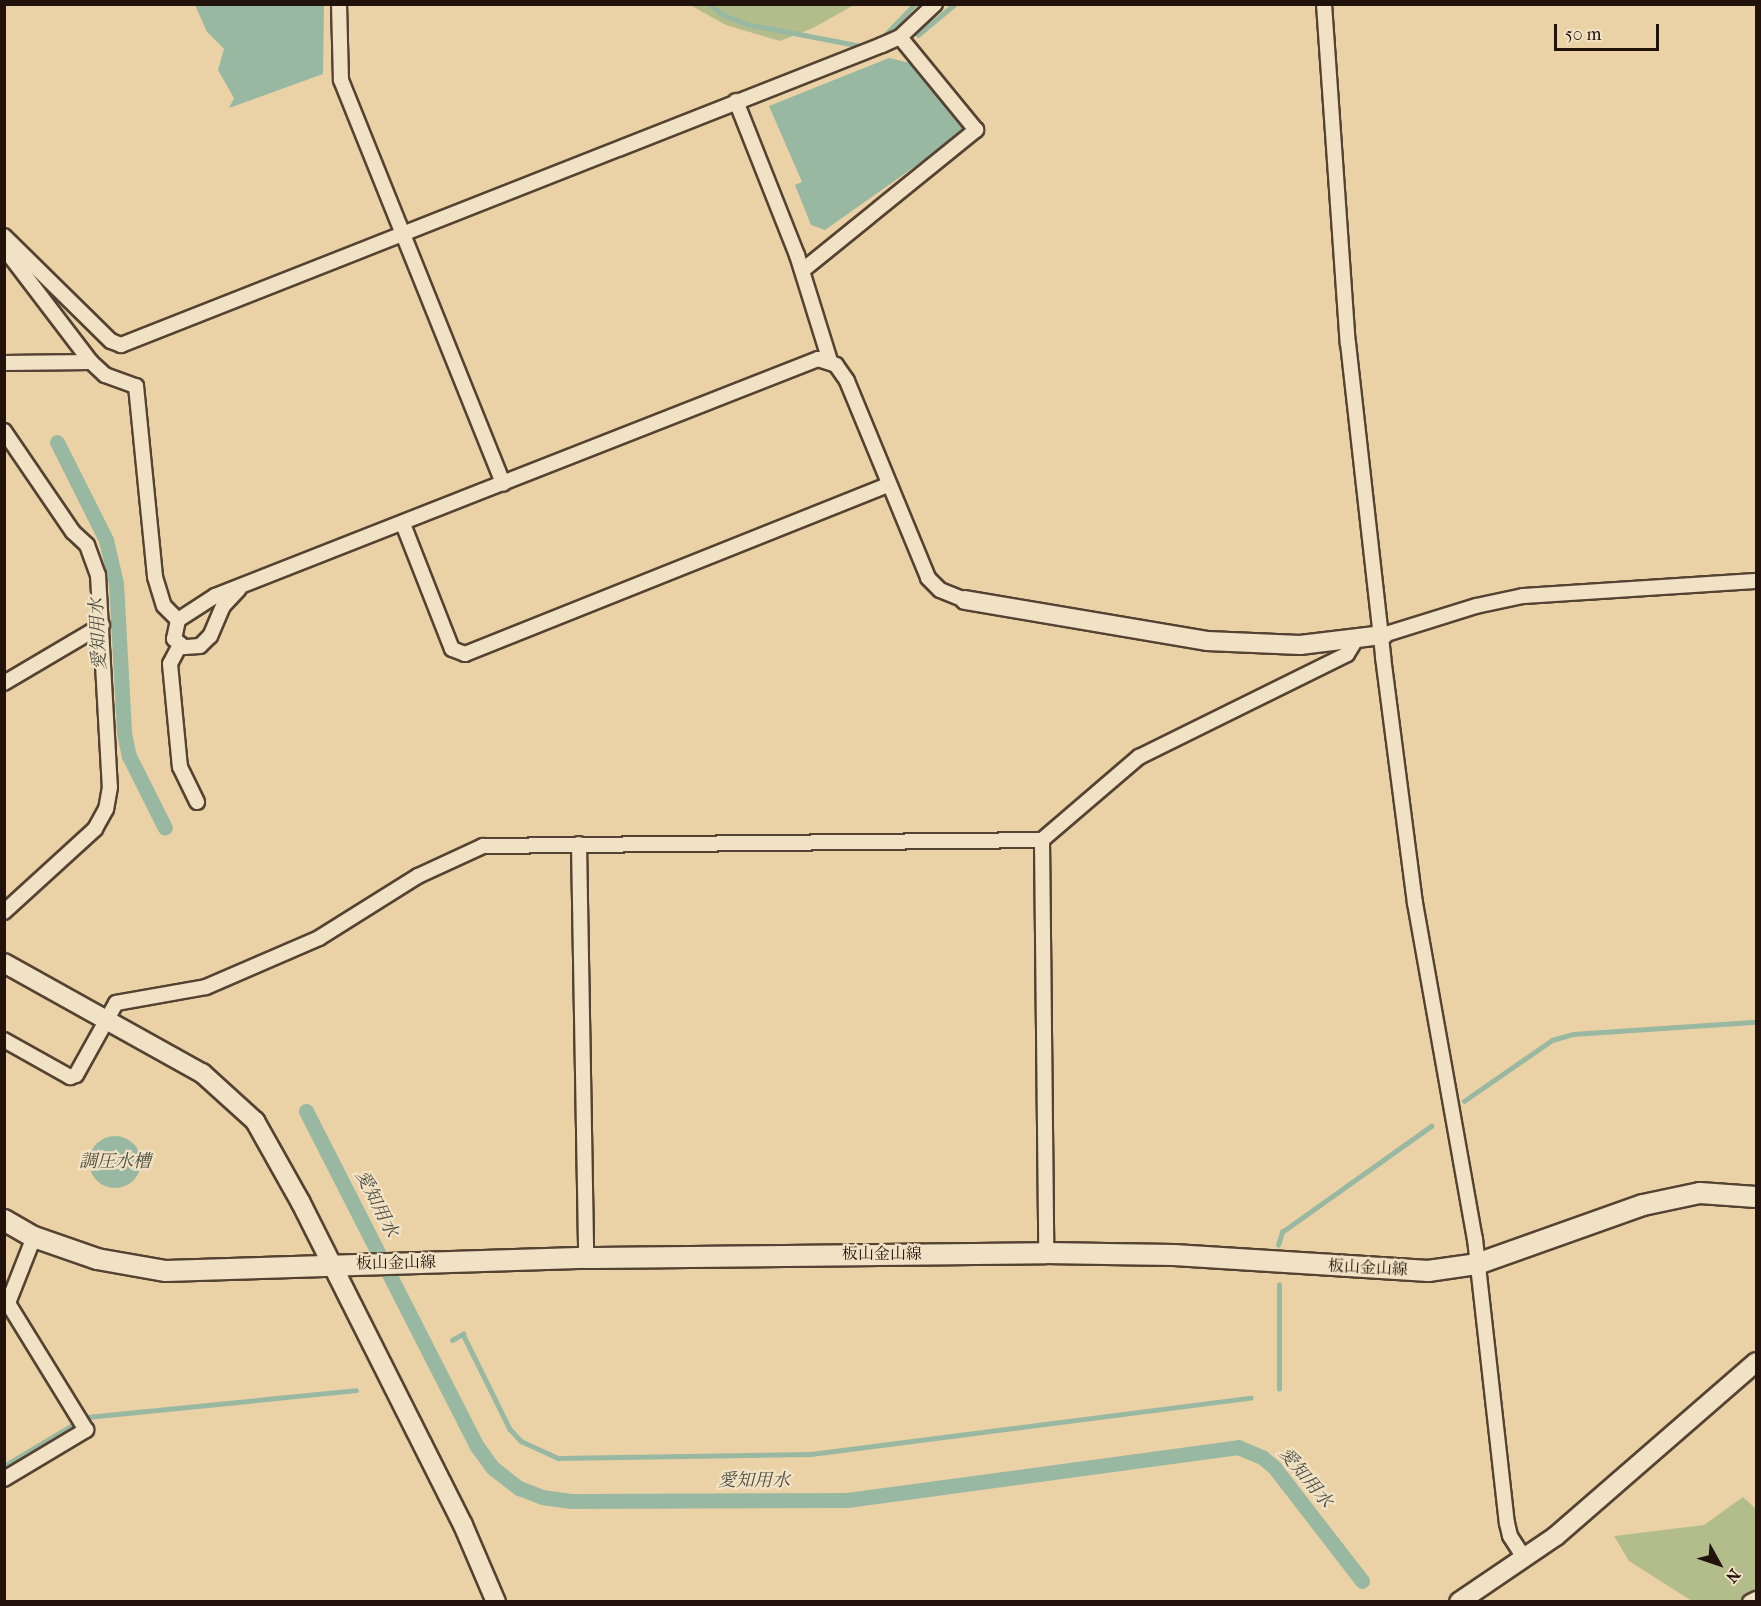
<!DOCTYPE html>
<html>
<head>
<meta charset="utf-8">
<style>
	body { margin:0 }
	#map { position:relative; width:1761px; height:1606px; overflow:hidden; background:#ebd2a6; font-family:"IM FELL French Canon","Noto Serif JP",serif }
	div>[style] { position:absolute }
	.green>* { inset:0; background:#b2bd8b }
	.water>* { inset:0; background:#99b8a2 }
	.round { border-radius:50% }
	.stream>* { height:4.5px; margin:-2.25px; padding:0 2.25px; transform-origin:2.25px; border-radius:2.25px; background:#99b8a2 }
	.canal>* { height:15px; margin:-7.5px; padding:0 7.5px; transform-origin:7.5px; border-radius:7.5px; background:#99b8a2 }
	.roads { filter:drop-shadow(2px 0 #544332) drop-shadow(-2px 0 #544332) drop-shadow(0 2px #544332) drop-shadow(0 -2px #544332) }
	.minor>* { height:14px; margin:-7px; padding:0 7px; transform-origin:7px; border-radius:7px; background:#f2e2c5 }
	.tertiary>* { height:18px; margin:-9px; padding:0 9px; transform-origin:9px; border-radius:9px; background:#f2e2c5 }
	.secondary>* { height:20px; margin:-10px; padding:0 10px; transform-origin:10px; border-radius:10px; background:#f2e2c5 }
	span { translate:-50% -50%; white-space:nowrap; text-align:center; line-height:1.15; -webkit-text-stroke:4.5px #f2e2c5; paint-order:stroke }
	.street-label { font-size:16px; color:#21130c }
	.water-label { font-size:18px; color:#4b4d40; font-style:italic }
	.frame { position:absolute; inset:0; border:6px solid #21130c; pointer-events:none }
	.north { position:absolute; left:1689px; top:1534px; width:60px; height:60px; -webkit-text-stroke:4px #f2e2c5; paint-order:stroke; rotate:130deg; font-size:16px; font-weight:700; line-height:24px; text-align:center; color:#21130c }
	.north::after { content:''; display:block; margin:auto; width:21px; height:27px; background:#21130c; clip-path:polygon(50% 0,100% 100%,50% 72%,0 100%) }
	.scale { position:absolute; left:1554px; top:24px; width:105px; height:27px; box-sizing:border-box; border:3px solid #21130c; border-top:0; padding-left:8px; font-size:18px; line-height:21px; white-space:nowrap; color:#21130c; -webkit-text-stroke:4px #f2e2c5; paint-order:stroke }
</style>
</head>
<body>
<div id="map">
	<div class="green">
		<i style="clip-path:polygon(690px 5px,854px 5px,813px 28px,780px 41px,726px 25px)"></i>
		<i style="clip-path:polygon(1743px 1497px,1756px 1509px,1756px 1601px,1692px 1601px,1629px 1561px,1614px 1536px,1704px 1525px)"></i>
	</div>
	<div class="water">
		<i style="clip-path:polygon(195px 5px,324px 5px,323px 74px,229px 108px,234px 98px,218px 70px,224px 49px,207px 32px)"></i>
		<i style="clip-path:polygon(889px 58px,910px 63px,965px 131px,825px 230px,811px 225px,795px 185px,802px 182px,769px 106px)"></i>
		<i class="round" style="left:89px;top:1136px;width:52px;height:52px"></i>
	</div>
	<div class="stream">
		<i style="left:710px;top:4px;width:16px;rotate:40deg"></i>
		<i style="left:722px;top:14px;width:27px;rotate:22deg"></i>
		<i style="left:747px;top:24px;width:116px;rotate:10.9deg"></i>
		<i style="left:918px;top:35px;width:48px;rotate:-40deg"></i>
		<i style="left:883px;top:37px;width:46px;rotate:-45.9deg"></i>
		<i style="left:1464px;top:1101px;width:107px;rotate:-34.7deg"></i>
		<i style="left:1552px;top:1040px;width:22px;rotate:-16deg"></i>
		<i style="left:1573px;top:1034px;width:183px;rotate:-3.8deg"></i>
		<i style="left:1278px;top:1245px;width:14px;rotate:-73deg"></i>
		<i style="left:1282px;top:1232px;width:183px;rotate:-35.4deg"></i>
		<i style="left:452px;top:1340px;width:13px;rotate:-29deg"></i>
		<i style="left:463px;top:1334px;width:106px;rotate:63.7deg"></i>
		<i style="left:510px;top:1429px;width:16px;rotate:47deg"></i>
		<i style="left:521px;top:1441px;width:41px;rotate:24.7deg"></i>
		<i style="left:558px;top:1458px;width:253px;rotate:-0.9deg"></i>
		<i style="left:811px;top:1454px;width:443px;rotate:-7.3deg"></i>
		<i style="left:1279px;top:1389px;width:104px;rotate:-90deg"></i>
		<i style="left:87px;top:1417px;width:270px;rotate:-5.7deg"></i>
		<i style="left:4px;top:1466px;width:78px;rotate:-30.8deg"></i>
	</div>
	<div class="canal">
		<i style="left:57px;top:442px;width:110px;rotate:63.4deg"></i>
		<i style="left:106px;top:540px;width:44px;rotate:76.9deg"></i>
		<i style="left:116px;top:583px;width:150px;rotate:86.9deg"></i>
		<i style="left:124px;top:733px;width:24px;rotate:78deg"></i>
		<i style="left:129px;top:756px;width:80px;rotate:63.4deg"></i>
		<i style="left:306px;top:1111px;width:375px;rotate:63deg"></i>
		<i style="left:476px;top:1445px;width:29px;rotate:54deg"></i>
		<i style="left:493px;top:1468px;width:33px;rotate:38deg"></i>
		<i style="left:519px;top:1488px;width:25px;rotate:21deg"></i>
		<i style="left:542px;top:1497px;width:29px;rotate:8deg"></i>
		<i style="left:571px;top:1501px;width:276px;rotate:-0.2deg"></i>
		<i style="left:847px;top:1500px;width:395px;rotate:-7.7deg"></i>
		<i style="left:1238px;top:1447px;width:26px;rotate:23deg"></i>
		<i style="left:1262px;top:1457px;width:16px;rotate:40deg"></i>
		<i style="left:1274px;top:1467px;width:144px;rotate:52.3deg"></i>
	</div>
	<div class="roads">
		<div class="minor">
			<i style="left:339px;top:4px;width:76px;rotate:88.5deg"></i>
			<i style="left:341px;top:80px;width:435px;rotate:68.1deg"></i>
			<i style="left:1324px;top:4px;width:340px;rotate:86deg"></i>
			<i style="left:1348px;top:343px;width:316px;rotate:83.6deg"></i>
			<i style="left:1383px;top:657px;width:248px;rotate:82.6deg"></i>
			<i style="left:1415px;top:903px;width:341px;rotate:79.9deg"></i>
			<i style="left:1475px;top:1239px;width:286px;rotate:83.6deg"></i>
			<i style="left:1507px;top:1523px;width:13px;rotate:77deg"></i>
			<i style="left:1510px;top:1536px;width:27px;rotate:57deg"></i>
			<i style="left:736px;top:101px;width:166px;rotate:68.4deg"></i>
			<i style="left:797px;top:255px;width:111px;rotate:72.7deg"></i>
			<i style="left:4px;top:236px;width:150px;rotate:44.5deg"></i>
			<i style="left:111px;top:341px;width:11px;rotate:22deg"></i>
			<i style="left:121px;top:345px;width:818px;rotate:-21.52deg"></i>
			<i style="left:882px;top:45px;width:20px;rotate:-24deg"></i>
			<i style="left:900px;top:37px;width:48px;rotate:-43.3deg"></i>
			<i style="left:4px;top:248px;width:143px;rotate:52.7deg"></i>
			<i style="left:91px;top:362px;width:19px;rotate:43deg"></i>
			<i style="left:105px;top:375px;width:33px;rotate:20deg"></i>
			<i style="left:136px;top:386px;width:192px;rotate:84.3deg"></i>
			<i style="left:155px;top:577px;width:30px;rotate:73deg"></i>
			<i style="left:164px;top:606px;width:20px;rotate:45deg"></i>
			<i style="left:803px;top:270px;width:223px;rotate:-39deg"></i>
			<i style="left:976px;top:130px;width:120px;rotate:-129.3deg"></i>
			<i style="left:4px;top:363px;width:87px;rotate:-0.7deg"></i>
			<i style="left:4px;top:431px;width:122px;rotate:55.7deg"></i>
			<i style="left:73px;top:532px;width:19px;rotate:43deg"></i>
			<i style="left:87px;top:545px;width:32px;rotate:70deg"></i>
			<i style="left:98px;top:575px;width:212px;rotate:86.8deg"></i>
			<i style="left:110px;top:787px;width:22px;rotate:100deg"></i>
			<i style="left:106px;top:809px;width:23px;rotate:119deg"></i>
			<i style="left:95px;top:829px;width:123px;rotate:137.6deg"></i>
			<i style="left:403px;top:524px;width:134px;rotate:68.6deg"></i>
			<i style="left:452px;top:649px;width:14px;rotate:21deg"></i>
			<i style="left:465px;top:654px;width:456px;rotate:-21.8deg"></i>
			<i style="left:239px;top:589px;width:23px;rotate:133deg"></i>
			<i style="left:223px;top:606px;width:33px;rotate:113deg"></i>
			<i style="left:210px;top:636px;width:14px;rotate:135deg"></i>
			<i style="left:200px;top:646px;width:16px;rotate:176deg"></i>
			<i style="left:184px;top:647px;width:13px;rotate:-141deg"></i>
			<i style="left:174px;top:639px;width:19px;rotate:-78deg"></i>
			<i style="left:178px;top:620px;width:44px;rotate:-33deg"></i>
			<i style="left:215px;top:596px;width:648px;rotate:-21.46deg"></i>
			<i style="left:818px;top:359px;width:19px;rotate:18deg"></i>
			<i style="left:836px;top:365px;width:19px;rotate:55deg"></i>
			<i style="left:847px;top:381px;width:213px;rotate:67.6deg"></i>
			<i style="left:928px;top:578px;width:17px;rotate:45deg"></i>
			<i style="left:940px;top:590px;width:27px;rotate:22deg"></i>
			<i style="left:1383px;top:635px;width:97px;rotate:-17.3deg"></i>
			<i style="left:1476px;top:606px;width:48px;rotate:-12deg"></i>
			<i style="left:1523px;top:596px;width:233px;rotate:-3.7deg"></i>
			<i style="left:180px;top:645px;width:21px;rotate:118deg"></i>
			<i style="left:170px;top:664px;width:103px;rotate:84.5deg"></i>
			<i style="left:180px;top:767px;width:39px;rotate:64deg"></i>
			<i style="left:4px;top:683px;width:114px;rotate:-30.6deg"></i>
			<i style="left:1042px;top:840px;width:413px;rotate:89.4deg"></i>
			<i style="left:579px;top:844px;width:414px;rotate:89deg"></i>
			<i style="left:4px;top:1040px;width:76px;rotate:29.3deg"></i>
			<i style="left:70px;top:1077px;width:6px;rotate:-18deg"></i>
			<i style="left:76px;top:1075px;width:82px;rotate:-60.9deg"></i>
			<i style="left:116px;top:1003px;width:91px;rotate:-10.1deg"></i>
			<i style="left:206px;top:987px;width:123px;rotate:-23.4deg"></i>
			<i style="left:319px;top:938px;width:117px;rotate:-32.1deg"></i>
			<i style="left:418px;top:876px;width:72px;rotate:-24.8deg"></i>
			<i style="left:483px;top:846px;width:559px;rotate:-0.61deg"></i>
			<i style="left:1042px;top:840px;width:128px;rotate:-40.6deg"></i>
			<i style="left:1139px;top:757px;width:232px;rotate:-26.3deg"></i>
			<i style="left:1347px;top:654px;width:19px;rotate:-58deg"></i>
			<i style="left:4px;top:1479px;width:96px;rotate:-30.9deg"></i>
			<i style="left:86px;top:1430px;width:149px;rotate:-121.6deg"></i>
			<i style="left:8px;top:1303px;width:71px;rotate:-68.5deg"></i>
			<i style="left:1750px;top:1602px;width:7px;rotate:-27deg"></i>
		</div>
		<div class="tertiary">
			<i style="left:965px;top:600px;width:245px;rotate:9.6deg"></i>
			<i style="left:1207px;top:641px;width:93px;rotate:2.5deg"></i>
			<i style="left:1300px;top:645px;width:84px;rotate:-6.9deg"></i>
			<i style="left:4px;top:963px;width:227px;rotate:29.1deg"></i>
			<i style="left:202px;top:1073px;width:72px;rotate:42.2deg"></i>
			<i style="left:255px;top:1121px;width:94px;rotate:60.7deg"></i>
			<i style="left:301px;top:1203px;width:360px;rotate:63.3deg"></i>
			<i style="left:463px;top:1525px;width:84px;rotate:66.8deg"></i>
			<i style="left:1459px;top:1602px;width:117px;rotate:-34.2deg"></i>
			<i style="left:1556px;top:1536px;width:265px;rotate:-41deg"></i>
		</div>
		<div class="secondary">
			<i style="left:4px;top:1220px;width:34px;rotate:30deg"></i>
			<i style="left:34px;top:1237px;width:67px;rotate:19.2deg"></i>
			<i style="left:97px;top:1259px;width:70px;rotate:9.9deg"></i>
			<i style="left:166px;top:1271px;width:420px;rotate:-1.8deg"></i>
			<i style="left:586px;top:1258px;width:460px;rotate:-0.6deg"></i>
			<i style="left:1046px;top:1253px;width:128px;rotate:0.9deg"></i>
			<i style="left:1174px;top:1255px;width:255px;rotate:3.6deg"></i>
			<i style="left:1428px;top:1271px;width:49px;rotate:-8.1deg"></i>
			<i style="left:1477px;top:1264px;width:176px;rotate:-19.6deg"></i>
			<i style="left:1643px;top:1205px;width:58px;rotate:-11.9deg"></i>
			<i style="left:1700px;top:1193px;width:56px;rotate:4.1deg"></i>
		</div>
	</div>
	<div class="street-label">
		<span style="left:882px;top:1254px">板山金山線</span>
		<span style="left:396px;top:1263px;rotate:-1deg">板山金山線</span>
		<span style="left:1368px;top:1268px;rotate:3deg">板山金山線</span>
	</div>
	<div class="water-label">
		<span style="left:99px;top:634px;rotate:-93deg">愛知用水</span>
		<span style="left:115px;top:1162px">調圧水槽</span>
		<span style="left:376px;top:1204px;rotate:63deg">愛知用水</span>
		<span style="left:1305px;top:1478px;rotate:50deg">愛知用水</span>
		<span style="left:754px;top:1481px">愛知用水</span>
	</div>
	<div class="frame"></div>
	<div class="north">N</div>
	<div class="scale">50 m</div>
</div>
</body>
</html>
